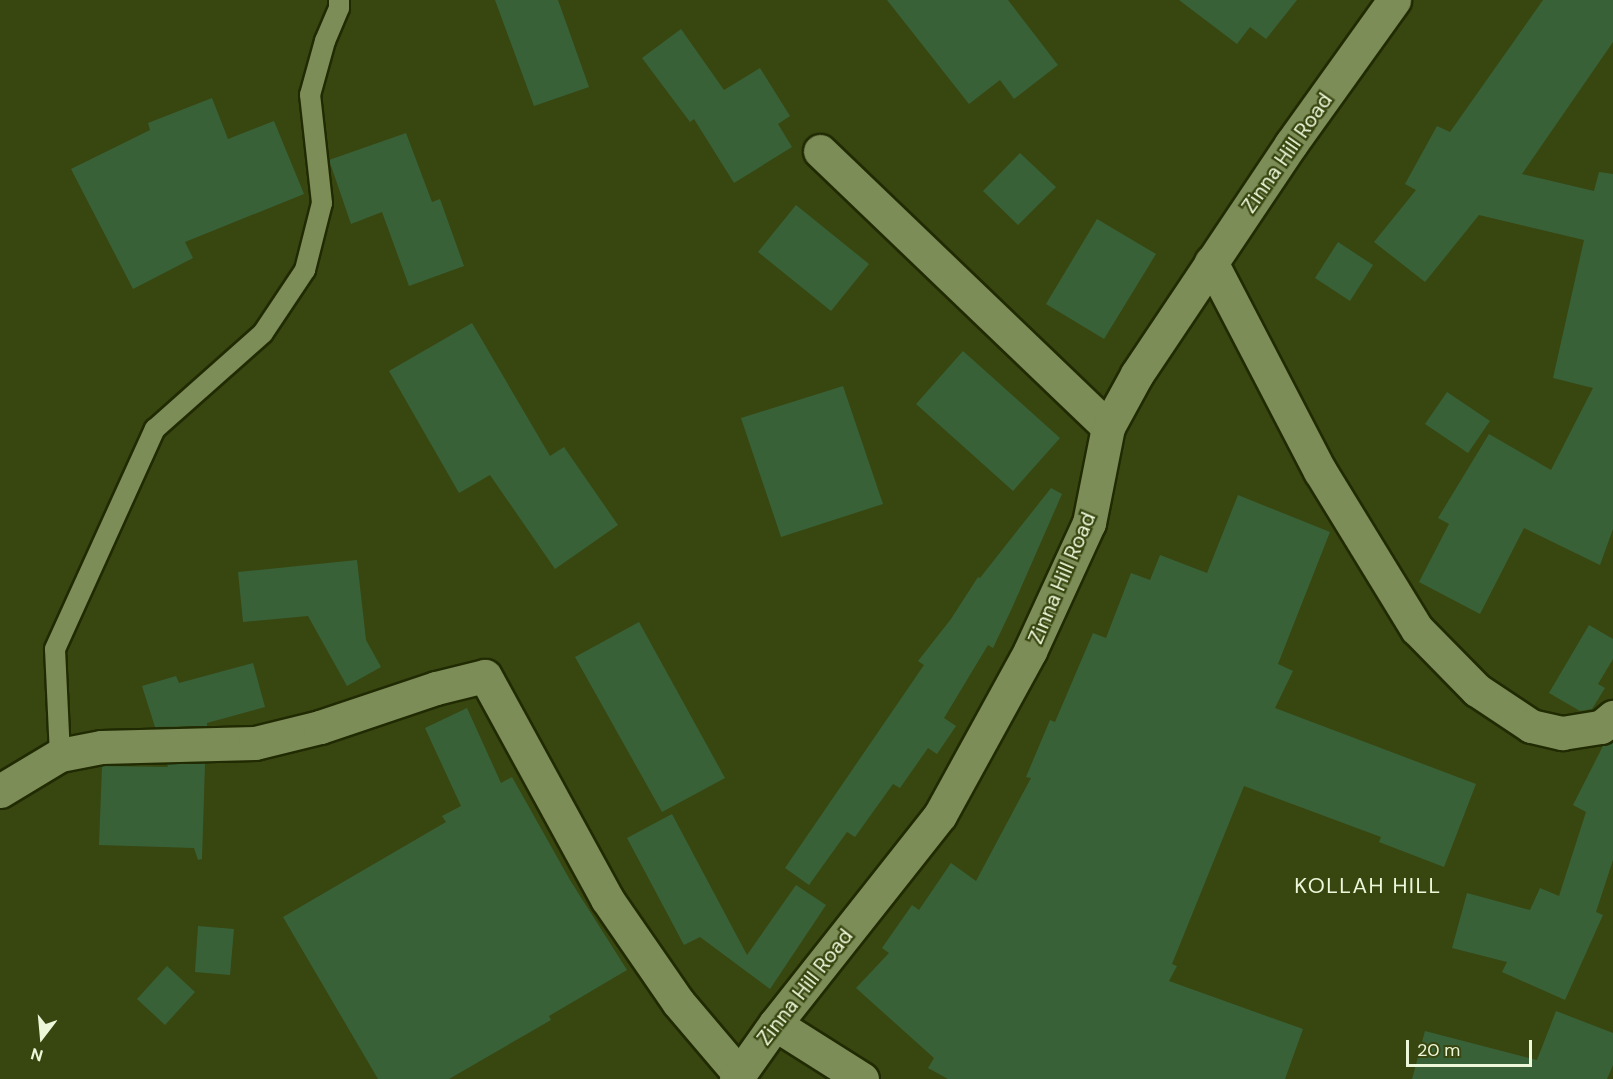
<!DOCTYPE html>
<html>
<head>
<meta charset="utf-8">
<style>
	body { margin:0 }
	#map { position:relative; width:1613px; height:1079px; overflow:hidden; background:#384610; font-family:"DM Sans",sans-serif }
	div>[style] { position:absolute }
	.building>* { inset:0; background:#396138 }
	.roads { filter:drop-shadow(2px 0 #212b03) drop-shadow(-2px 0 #212b03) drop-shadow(0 2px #212b03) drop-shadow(0 -2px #212b03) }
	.service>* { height:20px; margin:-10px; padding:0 10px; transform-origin:10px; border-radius:10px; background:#7c8d57 }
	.minor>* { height:33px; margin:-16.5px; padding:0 16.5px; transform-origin:16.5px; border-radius:16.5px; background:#7c8d57 }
	.tertiary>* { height:33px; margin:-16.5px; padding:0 16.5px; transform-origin:16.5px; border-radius:16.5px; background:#7c8d57 }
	span { translate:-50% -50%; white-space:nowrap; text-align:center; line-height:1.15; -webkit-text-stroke:4.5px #384610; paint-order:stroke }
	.street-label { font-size:21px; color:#edf7da }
	.neighbourhood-label { font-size:22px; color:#edf7da; letter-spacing:1.5px }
	.north { position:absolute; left:12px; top:1007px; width:60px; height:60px; -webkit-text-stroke:4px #384610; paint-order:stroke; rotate:196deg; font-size:16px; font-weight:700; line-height:24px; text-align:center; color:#edf7da }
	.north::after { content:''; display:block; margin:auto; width:21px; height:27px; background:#edf7da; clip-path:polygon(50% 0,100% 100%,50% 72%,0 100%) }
	.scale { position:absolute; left:1406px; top:1040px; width:126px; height:27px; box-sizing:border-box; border:3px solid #edf7da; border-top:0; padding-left:8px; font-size:18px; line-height:21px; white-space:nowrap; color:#edf7da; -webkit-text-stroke:4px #384610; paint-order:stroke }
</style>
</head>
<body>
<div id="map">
	<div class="building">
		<i style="clip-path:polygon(495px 0,558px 0,589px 87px,534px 106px)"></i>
		<i style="clip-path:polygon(887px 0,1008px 0,1058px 65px,1014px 99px,1000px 80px,969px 104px)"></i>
		<i style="clip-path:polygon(1179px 0,1297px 0,1266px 39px,1250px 27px,1237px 44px)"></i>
		<i style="clip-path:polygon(1543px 0,1613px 0,1613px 42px,1522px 174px,1594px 191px,1599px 172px,1613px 174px,1613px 529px,1600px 565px,1524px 528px,1480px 614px,1419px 582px,1449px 524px,1438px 518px,1489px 434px,1551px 470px,1593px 388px,1553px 378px,1584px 240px,1479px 215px,1425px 282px,1374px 242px,1416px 190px,1405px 184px,1437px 126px,1450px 132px)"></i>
		<i style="clip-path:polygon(681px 29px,724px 90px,760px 68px,790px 116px,778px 124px,792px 147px,734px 183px,694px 119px,690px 122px,642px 58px)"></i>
		<i style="clip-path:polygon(212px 98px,228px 139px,274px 121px,304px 194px,185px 242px,193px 258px,133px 289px,71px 169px,150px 130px,148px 123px)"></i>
		<i style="clip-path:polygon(406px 133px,432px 202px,440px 199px,464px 266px,409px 286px,382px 212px,351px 224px,329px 160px)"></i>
		<i style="clip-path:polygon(1020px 153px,1056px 187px,1018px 225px,983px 191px)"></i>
		<i style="clip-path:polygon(796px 205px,869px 264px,831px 311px,758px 252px)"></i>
		<i style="clip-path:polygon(1097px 219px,1156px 254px,1104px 339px,1046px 304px)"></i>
		<i style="clip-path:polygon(1338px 242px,1373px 265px,1350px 301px,1315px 278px)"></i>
		<i style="clip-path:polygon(472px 323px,550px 456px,564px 447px,618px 525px,555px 569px,490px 475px,459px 493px,389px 371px)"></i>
		<i style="clip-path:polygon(963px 351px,1060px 438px,1013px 491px,916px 404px)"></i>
		<i style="clip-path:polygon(843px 386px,883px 504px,781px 537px,741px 418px)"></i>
		<i style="clip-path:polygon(1447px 392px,1490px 421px,1468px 453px,1425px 424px)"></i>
		<i style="clip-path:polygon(1051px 488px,1062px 494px,1012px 608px,993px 648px,988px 645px,944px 718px,956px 726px,937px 754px,928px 748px,900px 788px,893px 784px,855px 837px,847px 832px,809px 885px,785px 868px,924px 665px,918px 661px,951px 619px,978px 577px,980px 578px)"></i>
		<i style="clip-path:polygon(1238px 495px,1330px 532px,1278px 664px,1293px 671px,1275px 708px,1476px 784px,1444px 867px,1379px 842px,1381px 837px,1244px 786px,1172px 964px,1177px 966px,1169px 981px,1303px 1029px,1285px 1079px,948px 1079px,928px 1068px,934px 1058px,856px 988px,889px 953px,882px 948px,912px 905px,919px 910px,951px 863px,976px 881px,1031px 778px,1026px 777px,1050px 720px,1055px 722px,1093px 633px,1106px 638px,1131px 573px,1150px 580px,1160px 555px,1207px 573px)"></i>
		<i style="clip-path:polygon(357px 560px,366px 640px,381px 667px,347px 686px,308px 616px,243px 622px,238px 572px)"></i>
		<i style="clip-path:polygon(639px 622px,725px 778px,662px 812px,575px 657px)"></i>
		<i style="clip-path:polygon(1589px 625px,1613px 639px,1613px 659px,1598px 684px,1605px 688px,1592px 709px,1580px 711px,1549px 693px)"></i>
		<i style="clip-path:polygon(253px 663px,265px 707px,207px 723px,207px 726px,155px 727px,142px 686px,176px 676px,179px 683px)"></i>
		<i style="clip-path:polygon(467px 708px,501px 783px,512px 777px,570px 880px,627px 970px,549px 1016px,551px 1020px,449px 1079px,378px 1079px,283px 917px,446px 822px,442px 816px,461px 806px,425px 728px)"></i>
		<i style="clip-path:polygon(1613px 741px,1613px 860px,1596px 912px,1603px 915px,1565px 1000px,1502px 972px,1507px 962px,1452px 948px,1467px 893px,1530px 910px,1540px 888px,1559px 896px,1586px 812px,1573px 805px,1603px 746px)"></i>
		<i style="clip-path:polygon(205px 763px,202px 859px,198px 860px,194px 848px,99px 845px,102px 766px,168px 767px,167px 764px)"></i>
		<i style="clip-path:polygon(672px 814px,747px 955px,796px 885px,826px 905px,770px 989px,700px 937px,684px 945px,627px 838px)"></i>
		<i style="clip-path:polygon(198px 926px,234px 929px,230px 975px,195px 972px)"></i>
		<i style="clip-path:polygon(167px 966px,195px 992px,165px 1025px,137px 999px)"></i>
		<i style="clip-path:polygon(1556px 1011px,1613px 1033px,1613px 1065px,1607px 1079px,1412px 1079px,1425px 1031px,1537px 1060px)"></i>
	</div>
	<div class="roads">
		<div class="service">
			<i style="left:60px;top:755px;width:106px;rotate:-92.7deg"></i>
			<i style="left:55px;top:649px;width:242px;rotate:-65.6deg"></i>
			<i style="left:155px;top:429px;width:144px;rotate:-41.6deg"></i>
			<i style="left:263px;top:333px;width:76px;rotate:-56.3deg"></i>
			<i style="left:305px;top:270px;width:69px;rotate:-75.8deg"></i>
			<i style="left:322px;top:203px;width:109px;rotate:-96.3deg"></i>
			<i style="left:310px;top:95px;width:56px;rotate:-74.5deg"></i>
			<i style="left:325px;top:41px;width:36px;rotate:-67deg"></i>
			<i style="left:339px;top:8px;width:8px;rotate:-90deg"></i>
		</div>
		<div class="minor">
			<i style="left:820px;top:151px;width:399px;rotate:43.8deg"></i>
			<i style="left:1211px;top:262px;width:236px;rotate:62.5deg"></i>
			<i style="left:1320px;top:471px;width:185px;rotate:58.5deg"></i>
			<i style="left:1417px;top:629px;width:86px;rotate:45.5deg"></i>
			<i style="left:1477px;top:690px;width:65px;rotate:33.7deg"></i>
			<i style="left:1531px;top:726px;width:32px;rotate:13deg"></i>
			<i style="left:1562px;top:733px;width:39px;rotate:-9deg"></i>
			<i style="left:1601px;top:727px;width:16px;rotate:-40deg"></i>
			<i style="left:0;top:791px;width:70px;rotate:-31deg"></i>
			<i style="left:60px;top:755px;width:42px;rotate:-11deg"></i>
			<i style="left:101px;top:747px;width:154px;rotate:-1.5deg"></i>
			<i style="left:255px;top:743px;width:67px;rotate:-13.8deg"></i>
			<i style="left:320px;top:727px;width:122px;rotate:-18.6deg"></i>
			<i style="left:436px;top:688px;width:50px;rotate:-13.8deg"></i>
			<i style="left:485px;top:676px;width:254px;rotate:61.3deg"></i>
			<i style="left:607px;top:899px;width:125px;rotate:55.4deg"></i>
			<i style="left:678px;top:1002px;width:94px;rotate:49.7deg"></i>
			<i style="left:775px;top:1024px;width:103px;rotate:32.3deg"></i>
		</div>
		<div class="tertiary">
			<i style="left:736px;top:1079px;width:67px;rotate:-54.7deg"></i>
			<i style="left:775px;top:1024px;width:266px;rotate:-51.7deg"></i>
			<i style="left:940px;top:815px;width:187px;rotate:-61.2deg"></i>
			<i style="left:1030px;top:651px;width:141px;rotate:-65.3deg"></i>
			<i style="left:1089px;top:523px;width:98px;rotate:-78.8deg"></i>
			<i style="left:1108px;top:427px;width:60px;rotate:-61.3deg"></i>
			<i style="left:1137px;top:374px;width:277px;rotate:-56.2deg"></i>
			<i style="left:1291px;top:144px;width:177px;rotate:-54.4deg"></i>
		</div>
	</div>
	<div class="street-label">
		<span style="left:1287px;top:153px;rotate:-55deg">Zinna Hill Road</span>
		<span style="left:1062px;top:578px;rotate:-67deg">Zinna Hill Road</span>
		<span style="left:805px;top:987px;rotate:-52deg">Zinna Hill Road</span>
	</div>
	<div class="neighbourhood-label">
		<span style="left:1368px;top:886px">KOLLAH HILL</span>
	</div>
	<div class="north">N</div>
	<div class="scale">20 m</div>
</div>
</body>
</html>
